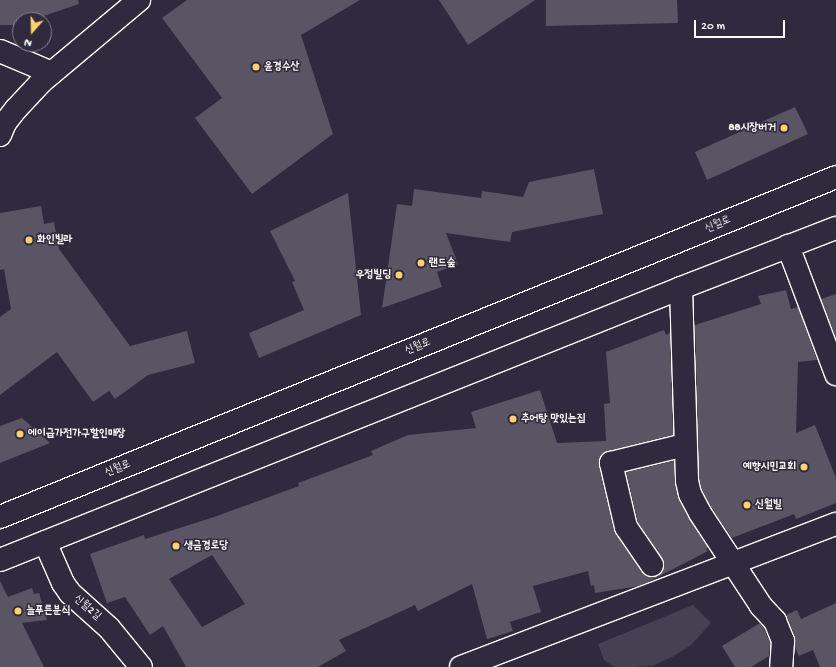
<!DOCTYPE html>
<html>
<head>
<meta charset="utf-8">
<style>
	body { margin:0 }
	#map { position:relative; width:836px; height:667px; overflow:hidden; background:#2f2a3d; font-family:"Gochi Hand","Poor Story",sans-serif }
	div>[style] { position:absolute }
	.green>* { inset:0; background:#464152 }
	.building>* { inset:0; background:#595564 }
	.roads { filter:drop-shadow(1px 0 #fff) drop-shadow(-1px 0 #fff) drop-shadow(0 1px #fff) drop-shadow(0 -1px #fff) }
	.minor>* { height:22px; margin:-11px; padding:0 11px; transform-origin:11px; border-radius:11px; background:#2f2a3d }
	.dots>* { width:11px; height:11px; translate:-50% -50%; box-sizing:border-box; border:2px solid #2f2a3d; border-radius:50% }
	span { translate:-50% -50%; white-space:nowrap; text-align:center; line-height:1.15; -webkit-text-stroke:3px #2f2a3d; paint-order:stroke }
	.poi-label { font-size:11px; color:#fff; font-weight:700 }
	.left { translate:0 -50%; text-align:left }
	.right { translate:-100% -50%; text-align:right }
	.street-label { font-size:11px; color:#fff }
	.north { position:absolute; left:12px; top:12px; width:40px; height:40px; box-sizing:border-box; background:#2f2a3d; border:1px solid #827f8b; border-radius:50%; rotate:200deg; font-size:11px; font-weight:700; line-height:16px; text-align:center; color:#fff }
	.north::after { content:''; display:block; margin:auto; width:14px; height:18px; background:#ffd166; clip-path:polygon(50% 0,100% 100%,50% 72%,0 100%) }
	.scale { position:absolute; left:694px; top:20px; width:91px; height:18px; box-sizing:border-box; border:2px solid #fff; border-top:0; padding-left:5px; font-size:12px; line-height:14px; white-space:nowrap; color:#fff; -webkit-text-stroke:3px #2f2a3d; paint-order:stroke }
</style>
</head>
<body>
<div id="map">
	<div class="green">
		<i style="clip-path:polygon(693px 605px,711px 623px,691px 645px,674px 656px,652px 666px,634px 667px,614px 667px,604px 660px,598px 644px)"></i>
	</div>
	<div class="building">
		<i style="clip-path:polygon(0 0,78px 0,79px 4px,32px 20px,20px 20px,20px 24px,17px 25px,0 25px)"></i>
		<i style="clip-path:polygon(187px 0,360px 0,301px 35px,333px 134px,252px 194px,195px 118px,222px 98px,162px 18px)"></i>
		<i style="clip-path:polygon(439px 0,535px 0,468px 45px)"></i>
		<i style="clip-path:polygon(546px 0,677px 0,678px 23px,546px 26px)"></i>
		<i style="clip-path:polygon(795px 107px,808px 134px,707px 180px,695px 152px)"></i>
		<i style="clip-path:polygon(594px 169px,603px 214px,512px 232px,510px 242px,446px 233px,458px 264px,437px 272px,442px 287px,382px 308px,397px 204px,412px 206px,414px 189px,481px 198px,482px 191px,523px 197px,529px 182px)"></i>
		<i style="clip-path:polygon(348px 193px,361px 315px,259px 358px,249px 333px,304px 310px,292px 282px,295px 281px,270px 231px)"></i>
		<i style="clip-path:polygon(41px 206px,44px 224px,54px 222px,59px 249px,130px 346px,187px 331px,195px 363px,148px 375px,115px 399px,109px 391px,93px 402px,57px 352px,0 395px,0 317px,11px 309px,4px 269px,0 270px,0 213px)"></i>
		<i style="clip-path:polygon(786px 290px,791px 309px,798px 307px,817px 360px,798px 362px,796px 433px,815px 425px,836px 478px,836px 503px,796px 519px,794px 514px,732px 538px,711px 507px,702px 490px,699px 479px,695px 325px,761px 304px,758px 296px)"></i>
		<i style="clip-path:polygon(836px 294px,836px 338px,821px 299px)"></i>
		<i style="clip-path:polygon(evenodd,664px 330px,666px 335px,670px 333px,673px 435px,608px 451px,602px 454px,599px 459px,599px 466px,614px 530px,642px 572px,646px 576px,653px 577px,659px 575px,663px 571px,664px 564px,638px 522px,626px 472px,674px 461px,675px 484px,679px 500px,708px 548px,706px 549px,708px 551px,648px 582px,639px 586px,595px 593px,594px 585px,591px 586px,588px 571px,533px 586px,541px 612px,510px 622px,513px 631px,487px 639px,472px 584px,418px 611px,415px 605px,339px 640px,346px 651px,318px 667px,186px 667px,163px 626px,150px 635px,125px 597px,107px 603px,90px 554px,144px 535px,145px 539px,214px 517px,299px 486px,298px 483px,373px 455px,371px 451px,408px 435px,476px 428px,471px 412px,540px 390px,557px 443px,606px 441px,604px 404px,610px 403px,606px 352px,664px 330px,212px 555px,245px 604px,202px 627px,169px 579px,212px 555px)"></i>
		<i style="clip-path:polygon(22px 418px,50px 443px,0 463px,0 426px)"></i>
		<i style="clip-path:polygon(0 581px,8px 597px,32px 588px,34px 594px,39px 593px,47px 620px,22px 623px,44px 667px,0 667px)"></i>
		<i style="clip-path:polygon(836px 603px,836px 667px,820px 667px,813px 650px,799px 656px,795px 647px,795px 636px,786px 615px,797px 610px,801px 619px)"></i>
		<i style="clip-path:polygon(760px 623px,764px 628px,770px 643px,769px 656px,751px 667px,735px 667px,722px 646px)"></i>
	</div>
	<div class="roads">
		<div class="minor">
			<i style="left:0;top:51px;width:56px;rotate:22.9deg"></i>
			<i style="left:0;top:135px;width:13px;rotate:-67deg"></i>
			<i style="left:5px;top:123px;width:18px;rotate:-52deg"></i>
			<i style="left:16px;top:109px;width:37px;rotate:-47deg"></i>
			<i style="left:41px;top:82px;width:128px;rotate:-39.9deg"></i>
			<i style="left:788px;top:246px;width:137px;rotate:69.4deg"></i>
			<i style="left:681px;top:288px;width:193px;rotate:88.2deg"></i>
			<i style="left:687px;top:481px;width:13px;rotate:77deg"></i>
			<i style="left:690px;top:494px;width:21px;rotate:62deg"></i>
			<i style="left:700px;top:513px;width:111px;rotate:56.7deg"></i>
			<i style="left:761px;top:606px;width:21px;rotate:47deg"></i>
			<i style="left:775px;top:621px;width:22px;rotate:68deg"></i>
			<i style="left:783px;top:641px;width:26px;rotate:94deg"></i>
			<i style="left:0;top:517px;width:902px;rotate:-22.13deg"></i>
			<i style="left:45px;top:542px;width:45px;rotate:66.3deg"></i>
			<i style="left:63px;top:583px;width:12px;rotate:55deg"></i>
			<i style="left:70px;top:593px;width:52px;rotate:41.9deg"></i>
			<i style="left:109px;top:628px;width:50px;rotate:50.6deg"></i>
			<i style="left:0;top:560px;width:733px;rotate:-21.77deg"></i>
			<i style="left:681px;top:288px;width:166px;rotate:-21.2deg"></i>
			<i style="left:652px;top:565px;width:46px;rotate:-124.4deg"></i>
			<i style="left:626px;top:527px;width:66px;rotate:-103.2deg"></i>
			<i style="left:611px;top:463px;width:76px;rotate:-13.7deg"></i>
			<i style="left:461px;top:667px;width:401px;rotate:-20.9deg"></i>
		</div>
	</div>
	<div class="dots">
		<i style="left:256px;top:67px;background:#ffd166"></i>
		<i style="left:784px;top:128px;background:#ffd166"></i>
		<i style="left:29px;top:240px;background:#ffd166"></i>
		<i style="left:421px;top:263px;background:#ffd166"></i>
		<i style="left:399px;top:275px;background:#ffd166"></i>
		<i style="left:513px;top:419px;background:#ffd166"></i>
		<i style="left:20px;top:434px;background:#ffd166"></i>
		<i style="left:804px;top:467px;background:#ffd166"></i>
		<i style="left:747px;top:505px;background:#ffd166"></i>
		<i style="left:176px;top:546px;background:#ffd166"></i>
		<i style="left:18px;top:611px;background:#ffd166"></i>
	</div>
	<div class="poi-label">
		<span class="left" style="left:264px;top:67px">윤경수산</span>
		<span class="right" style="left:776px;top:128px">88시장버거</span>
		<span class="left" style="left:37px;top:240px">화인빌라</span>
		<span class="left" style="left:429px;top:263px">랜드숲</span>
		<span class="right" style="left:391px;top:275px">우정빌딩</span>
		<span class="left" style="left:521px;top:419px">추어탕 맛있는집</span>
		<span class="left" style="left:28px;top:434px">에이급가전가구할인매장</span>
		<span class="right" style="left:796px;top:467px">예향시민교회</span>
		<span class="left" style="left:755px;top:505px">신월빌</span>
		<span class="left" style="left:184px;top:546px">생금경로당</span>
		<span class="left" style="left:26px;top:611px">늘푸른분식</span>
	</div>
	<div class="street-label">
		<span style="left:718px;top:225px;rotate:-22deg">신월로</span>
		<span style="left:418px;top:347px;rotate:-22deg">신월로</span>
		<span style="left:118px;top:469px;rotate:-22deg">신월로</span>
		<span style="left:87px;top:608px;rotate:41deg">신월2길</span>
	</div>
	<div class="north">N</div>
	<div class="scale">20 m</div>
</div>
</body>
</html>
